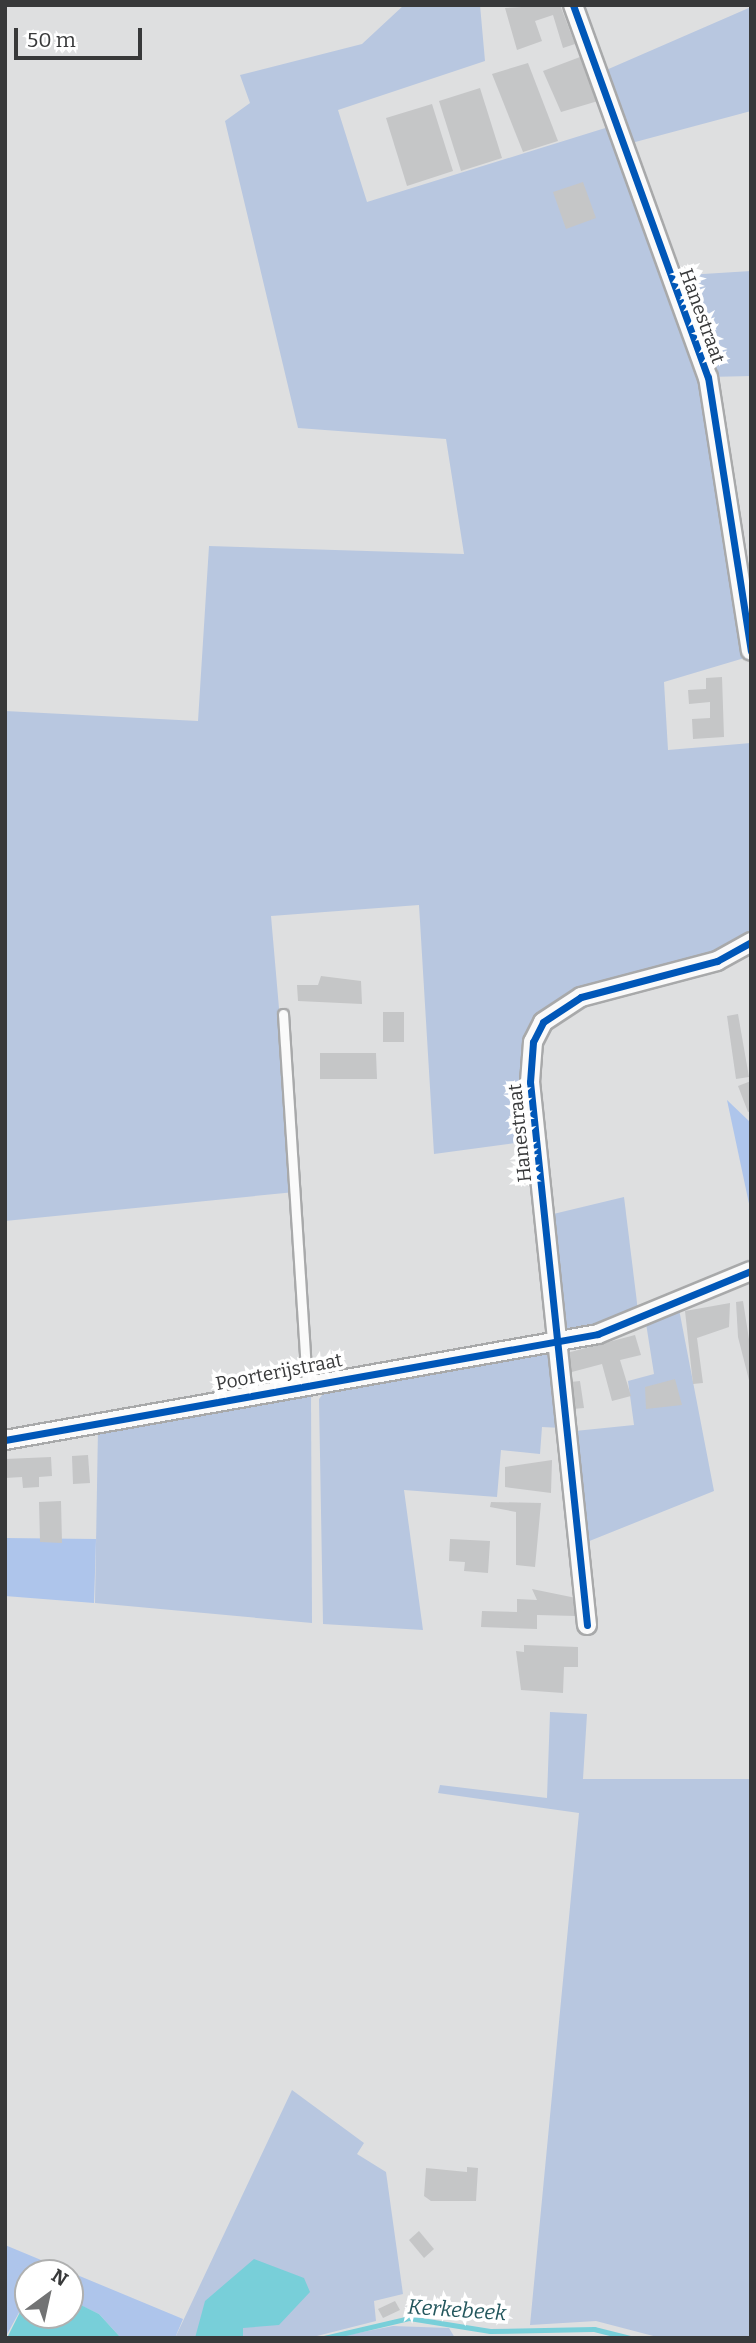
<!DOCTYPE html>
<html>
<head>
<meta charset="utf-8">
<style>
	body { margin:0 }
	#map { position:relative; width:756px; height:2343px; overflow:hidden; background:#dedfe0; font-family:Bitter,serif }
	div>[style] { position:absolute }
	.green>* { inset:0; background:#b8c7e0 }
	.forest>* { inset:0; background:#aec5eb }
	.water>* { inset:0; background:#78cfd9 }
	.stream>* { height:5px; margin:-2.5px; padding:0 2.5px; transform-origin:2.5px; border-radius:2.5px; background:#78cfd9 }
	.building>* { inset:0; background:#c5c6c7 }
	.roads { filter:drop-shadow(2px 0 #a8a9aa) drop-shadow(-2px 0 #a8a9aa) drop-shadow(0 2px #a8a9aa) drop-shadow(0 -2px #a8a9aa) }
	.service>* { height:9px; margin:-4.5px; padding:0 4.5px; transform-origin:4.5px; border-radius:4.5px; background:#fafafa }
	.minor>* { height:18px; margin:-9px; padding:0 9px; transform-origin:9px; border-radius:9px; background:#fafafa }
	.cycleway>* { height:7px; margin:-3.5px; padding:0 3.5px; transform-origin:3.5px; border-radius:3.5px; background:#0057b8 }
	span { translate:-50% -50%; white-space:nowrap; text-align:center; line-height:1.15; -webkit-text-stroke:7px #fff; paint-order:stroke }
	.street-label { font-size:19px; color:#38393a }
	.water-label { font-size:21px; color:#23575d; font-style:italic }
	.frame { position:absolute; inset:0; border:7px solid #38393a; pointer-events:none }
	.north { position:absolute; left:14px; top:2259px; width:70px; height:70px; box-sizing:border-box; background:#fff; border:2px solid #afb0b0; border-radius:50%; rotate:33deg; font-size:19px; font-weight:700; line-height:28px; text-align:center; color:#38393a }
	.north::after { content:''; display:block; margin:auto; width:24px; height:32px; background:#727374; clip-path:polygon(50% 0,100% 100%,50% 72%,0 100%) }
	.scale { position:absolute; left:14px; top:28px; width:128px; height:32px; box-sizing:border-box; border:4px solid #38393a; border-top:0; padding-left:9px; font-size:21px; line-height:24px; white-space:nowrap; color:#38393a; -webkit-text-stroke:5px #fff; paint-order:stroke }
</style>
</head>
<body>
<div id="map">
	<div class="green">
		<i style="clip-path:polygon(404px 5px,480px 5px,485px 61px,338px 110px,367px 202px,615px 125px,597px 74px,751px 7px,751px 111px,624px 145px,671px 276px,751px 271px,751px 376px,708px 377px,751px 656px,664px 682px,668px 750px,751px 743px,751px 942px,581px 997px,533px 1042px,537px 1140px,434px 1154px,419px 905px,271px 916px,295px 1192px,5px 1221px,5px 711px,198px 721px,209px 546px,464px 554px,446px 439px,298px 428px,225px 121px,250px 103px,240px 75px,362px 44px)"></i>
		<i style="clip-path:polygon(624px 1197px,639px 1319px,559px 1342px,545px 1216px)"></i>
		<i style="clip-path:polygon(678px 1304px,714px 1491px,582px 1544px,575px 1431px,634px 1425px,628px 1381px,654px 1374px,645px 1317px)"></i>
		<i style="clip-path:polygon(540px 1350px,554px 1358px,562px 1428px,542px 1427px,540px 1454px,501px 1450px,497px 1497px,404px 1490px,423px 1630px,323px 1624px,319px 1399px,326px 1390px)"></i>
		<i style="clip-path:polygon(311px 1390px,312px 1623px,95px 1603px,98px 1429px)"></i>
		<i style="clip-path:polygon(550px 1712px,587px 1714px,583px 1779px,751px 1779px,751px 2338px,661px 2338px,596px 2321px,530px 2325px,579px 1813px,438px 1793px,440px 1785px,547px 1798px)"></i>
		<i style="clip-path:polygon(292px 2090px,364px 2143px,357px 2154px,386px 2172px,403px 2294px,374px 2301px,376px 2321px,309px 2338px,175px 2338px)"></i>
		<i style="clip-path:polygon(393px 2326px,449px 2328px,455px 2338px,332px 2338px)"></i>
	</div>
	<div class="forest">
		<i style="clip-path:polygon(727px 1100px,751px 1123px,751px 1213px)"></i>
		<i style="clip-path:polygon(5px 1538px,96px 1539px,94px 1603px,5px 1596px)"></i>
		<i style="clip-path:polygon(5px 2245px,183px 2319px,175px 2338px,121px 2338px,99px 2314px,70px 2300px,70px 2273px,28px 2273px,28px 2296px,5px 2338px)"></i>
	</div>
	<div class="water">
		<i style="clip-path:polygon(254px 2259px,304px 2278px,310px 2292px,279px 2325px,243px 2328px,243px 2338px,195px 2338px,205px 2301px)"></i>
		<i style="clip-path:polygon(28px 2296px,28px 2315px,70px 2315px,73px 2301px,99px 2314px,121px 2338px,7px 2338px)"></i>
	</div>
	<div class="stream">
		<i style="left:324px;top:2338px;width:87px;rotate:-13.2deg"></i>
		<i style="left:409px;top:2318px;width:82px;rotate:9.1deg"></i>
		<i style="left:490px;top:2331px;width:104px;rotate:-1.1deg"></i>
		<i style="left:594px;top:2329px;width:37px;rotate:14deg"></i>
	</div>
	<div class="building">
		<i style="clip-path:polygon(560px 5px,575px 44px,563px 48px,553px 15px,535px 21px,542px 41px,517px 50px,505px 8px)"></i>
		<i style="clip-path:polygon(580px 57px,598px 101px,561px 112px,543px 71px)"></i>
		<i style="clip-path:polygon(528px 63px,558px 141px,523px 152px,492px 74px)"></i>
		<i style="clip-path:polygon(480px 88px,502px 158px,461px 171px,439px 101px)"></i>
		<i style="clip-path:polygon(432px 104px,453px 171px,407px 186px,386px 118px)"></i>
		<i style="clip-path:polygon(583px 182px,596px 218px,566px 229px,553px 192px)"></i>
		<i style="clip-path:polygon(722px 677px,724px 737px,693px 739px,692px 719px,710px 718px,710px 702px,689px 704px,688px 690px,706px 689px,706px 678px)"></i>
		<i style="clip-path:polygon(321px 976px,361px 981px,362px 1004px,298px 1001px,297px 985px,318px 985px)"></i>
		<i style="clip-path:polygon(383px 1012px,404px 1012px,404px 1042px,383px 1042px)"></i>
		<i style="clip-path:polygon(738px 1014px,749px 1077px,736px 1079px,727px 1016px)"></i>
		<i style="clip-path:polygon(320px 1053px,376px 1053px,377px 1079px,320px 1079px)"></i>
		<i style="clip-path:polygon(751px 1081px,751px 1111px,748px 1112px,738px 1086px)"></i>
		<i style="clip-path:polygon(743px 1301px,751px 1352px,751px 1388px,738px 1337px,736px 1302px)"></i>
		<i style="clip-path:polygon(730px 1303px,729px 1327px,697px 1338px,703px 1383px,693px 1384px,685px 1311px)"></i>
		<i style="clip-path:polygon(635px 1335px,641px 1355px,620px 1360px,631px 1396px,612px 1401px,602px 1364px,568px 1373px,563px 1354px)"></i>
		<i style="clip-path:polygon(675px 1379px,682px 1405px,646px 1409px,645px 1387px)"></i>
		<i style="clip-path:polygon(580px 1381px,584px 1408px,573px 1409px,570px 1382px)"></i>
		<i style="clip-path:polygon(88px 1455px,90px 1483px,73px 1484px,72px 1456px)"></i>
		<i style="clip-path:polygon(51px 1457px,52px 1476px,39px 1477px,39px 1487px,23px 1488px,22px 1477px,5px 1478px,5px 1459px)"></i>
		<i style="clip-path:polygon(552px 1460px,551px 1493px,505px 1487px,505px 1467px)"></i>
		<i style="clip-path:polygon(61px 1501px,62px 1543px,40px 1542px,39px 1502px)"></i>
		<i style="clip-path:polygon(491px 1502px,541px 1503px,535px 1567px,516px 1565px,516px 1512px,490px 1507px)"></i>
		<i style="clip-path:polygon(450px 1539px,490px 1541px,488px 1573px,464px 1571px,465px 1562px,449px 1561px)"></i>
		<i style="clip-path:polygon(532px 1589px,576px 1598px,576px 1616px,537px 1615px,537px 1629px,481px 1627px,482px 1611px,517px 1612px,517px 1599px,537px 1600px)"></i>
		<i style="clip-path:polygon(524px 1645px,578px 1647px,578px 1667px,564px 1667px,563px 1693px,521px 1690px,516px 1651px,524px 1652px)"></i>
		<i style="clip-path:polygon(467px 2167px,478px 2168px,476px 2201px,431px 2201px,424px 2196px,426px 2168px,467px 2172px)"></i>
		<i style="clip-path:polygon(419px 2231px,434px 2249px,424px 2258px,409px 2240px)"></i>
		<i style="clip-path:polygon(395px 2301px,400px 2310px,383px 2318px,378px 2309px)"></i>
	</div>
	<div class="roads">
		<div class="service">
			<i style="left:283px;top:1014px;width:370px;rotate:86.3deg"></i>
		</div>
		<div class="minor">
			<i style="left:573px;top:5px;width:396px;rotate:70.1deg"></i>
			<i style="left:708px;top:377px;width:277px;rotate:81.1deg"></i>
			<i style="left:5px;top:1440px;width:602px;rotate:-10.13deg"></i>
			<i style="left:598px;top:1334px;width:165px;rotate:-22.4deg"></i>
			<i style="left:587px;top:1625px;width:546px;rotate:-95.99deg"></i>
			<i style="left:530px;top:1082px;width:40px;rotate:-85.7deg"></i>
			<i style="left:533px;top:1042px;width:22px;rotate:-63deg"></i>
			<i style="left:543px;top:1022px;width:45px;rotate:-33.3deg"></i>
			<i style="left:581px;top:997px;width:141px;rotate:-14.8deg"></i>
			<i style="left:717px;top:961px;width:39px;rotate:-29deg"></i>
		</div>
	</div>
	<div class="cycleway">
		<i style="left:573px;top:5px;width:396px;rotate:70.1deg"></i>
		<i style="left:708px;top:377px;width:277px;rotate:81.1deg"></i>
		<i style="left:5px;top:1440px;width:602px;rotate:-10.13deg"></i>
		<i style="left:598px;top:1334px;width:165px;rotate:-22.4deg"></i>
		<i style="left:587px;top:1625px;width:546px;rotate:-95.99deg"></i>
		<i style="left:530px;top:1082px;width:40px;rotate:-85.7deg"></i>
		<i style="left:533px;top:1042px;width:22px;rotate:-63deg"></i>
		<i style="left:543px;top:1022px;width:45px;rotate:-33.3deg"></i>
		<i style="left:581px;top:997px;width:141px;rotate:-14.8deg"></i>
		<i style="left:717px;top:961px;width:39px;rotate:-29deg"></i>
	</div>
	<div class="street-label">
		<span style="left:702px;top:316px;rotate:70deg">Hanestraat</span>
		<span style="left:520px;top:1133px;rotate:-96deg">Hanestraat</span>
		<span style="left:279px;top:1372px;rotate:-11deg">Poorterijstraat</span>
	</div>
	<div class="water-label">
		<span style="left:457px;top:2310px;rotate:4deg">Kerkebeek</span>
	</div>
	<div class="frame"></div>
	<div class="north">N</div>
	<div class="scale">50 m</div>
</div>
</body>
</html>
